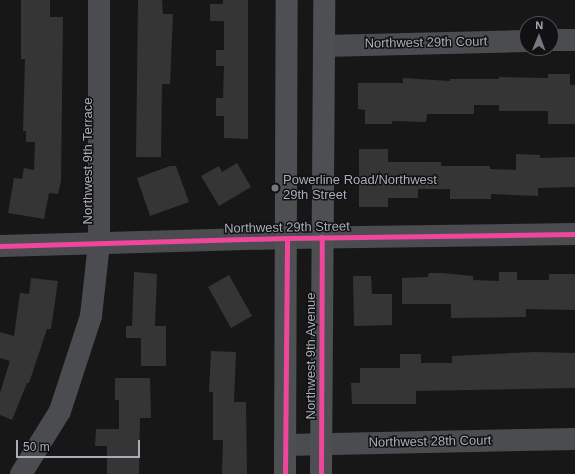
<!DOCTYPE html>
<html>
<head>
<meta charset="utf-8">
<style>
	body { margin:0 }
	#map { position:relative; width:575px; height:474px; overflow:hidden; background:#171717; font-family:Arial,sans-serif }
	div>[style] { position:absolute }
	.building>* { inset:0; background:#353536 }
	.minor>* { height:22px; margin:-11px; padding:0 11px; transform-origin:11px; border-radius:11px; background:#4b4c50 }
	.major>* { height:22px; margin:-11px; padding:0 11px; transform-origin:11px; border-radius:11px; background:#4d4f52 }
	.cycleway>* { height:5px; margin:-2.5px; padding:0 2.5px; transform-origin:2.5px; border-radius:2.5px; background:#ed469a }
	.dots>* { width:11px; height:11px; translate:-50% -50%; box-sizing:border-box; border:2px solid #111113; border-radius:50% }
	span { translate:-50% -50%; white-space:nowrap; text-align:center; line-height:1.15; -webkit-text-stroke:3px #111113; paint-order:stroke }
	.street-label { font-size:13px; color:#a8adb8 }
	.poi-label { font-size:13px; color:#a8adb8 }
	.left { translate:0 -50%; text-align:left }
	.north { position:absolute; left:519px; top:16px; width:40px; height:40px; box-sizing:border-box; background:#111113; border:1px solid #4d4f55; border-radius:50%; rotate:1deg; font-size:11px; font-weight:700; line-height:16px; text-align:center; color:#a8adb8 }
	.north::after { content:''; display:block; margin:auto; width:14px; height:18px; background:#757880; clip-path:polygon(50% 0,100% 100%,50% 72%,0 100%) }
	.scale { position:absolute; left:16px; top:440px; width:124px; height:18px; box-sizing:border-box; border:2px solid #a8adb8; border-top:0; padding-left:5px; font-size:12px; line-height:14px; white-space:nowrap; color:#a8adb8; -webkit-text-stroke:3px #111113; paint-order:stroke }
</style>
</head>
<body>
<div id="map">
	<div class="building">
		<i style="clip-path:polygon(21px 0,50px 0,50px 17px,63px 17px,61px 181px,58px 194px,49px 193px,44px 219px,8px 213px,14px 178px,22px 179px,24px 168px,34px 170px,35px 142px,26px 142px,26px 131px,23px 131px,25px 59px,21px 59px)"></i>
		<i style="clip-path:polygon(138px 0,162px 0,163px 14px,173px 14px,170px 84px,162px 84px,161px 157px,136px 157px)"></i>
		<i style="clip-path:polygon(223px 0,248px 0,248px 139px,224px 138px,224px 116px,216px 116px,216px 98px,223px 98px,224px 66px,216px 66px,216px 50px,224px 50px,224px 21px,210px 21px,210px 4px,223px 4px)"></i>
		<i style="clip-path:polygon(548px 74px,570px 74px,570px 85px,575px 85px,575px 124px,548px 124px,548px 111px,499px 111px,499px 105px,474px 105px,474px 114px,427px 114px,426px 122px,392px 121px,392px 124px,365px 124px,365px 110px,358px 109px,358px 83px,403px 83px,403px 78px,450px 81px,450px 79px,499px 79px,499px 77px,548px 78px)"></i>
		<i style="clip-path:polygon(359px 149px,388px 149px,388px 162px,441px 162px,441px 166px,490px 166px,490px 169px,516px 170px,516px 154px,540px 155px,540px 158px,575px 157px,575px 187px,538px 188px,538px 196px,491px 194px,491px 199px,450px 199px,450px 189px,418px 189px,418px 198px,388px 198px,388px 207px,359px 207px)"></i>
		<i style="clip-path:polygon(237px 163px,251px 187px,219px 206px,201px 176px,219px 166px,222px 172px)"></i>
		<i style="clip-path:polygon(170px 166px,176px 166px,189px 202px,150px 216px,137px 178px)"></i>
		<i style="clip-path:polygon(134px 272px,157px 274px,155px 326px,166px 326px,166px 366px,141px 366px,141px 338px,126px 338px,126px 326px,132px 326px)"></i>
		<i style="clip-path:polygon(499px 272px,517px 272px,517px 280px,549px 280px,549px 274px,575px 274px,575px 310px,526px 309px,526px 317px,451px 318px,451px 304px,402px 304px,402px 278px,428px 277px,429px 273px,442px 273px,473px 276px,473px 280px,499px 281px)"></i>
		<i style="clip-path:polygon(229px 275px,252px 316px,231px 328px,208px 287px)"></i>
		<i style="clip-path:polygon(353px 276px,371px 276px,372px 294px,392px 294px,392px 325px,354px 326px)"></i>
		<i style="clip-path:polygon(31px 278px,58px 281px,51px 329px,47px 329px,29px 383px,27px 383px,12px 420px,0 415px,0 393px,10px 361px,0 358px,0 332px,14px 336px,20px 293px,29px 294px)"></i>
		<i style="clip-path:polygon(211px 351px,236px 352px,234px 402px,246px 402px,247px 474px,222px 474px,223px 440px,213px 440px,213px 392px,209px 392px)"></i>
		<i style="clip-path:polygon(535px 352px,575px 353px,575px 388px,416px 391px,416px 404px,352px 404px,351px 383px,360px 383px,360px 368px,400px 368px,400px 354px,421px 354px,421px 363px,452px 363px,452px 356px)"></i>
		<i style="clip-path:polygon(115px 378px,150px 378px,151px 418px,140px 418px,139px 474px,107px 474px,107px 446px,95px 446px,96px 429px,119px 429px,119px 400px,115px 400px)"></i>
	</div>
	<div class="minor">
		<i style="left:551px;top:40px;width:24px"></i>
		<i style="left:324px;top:46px;width:203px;rotate:-1.4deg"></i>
		<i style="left:0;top:246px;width:287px;rotate:-1.6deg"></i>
		<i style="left:287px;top:238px;width:288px;rotate:-0.8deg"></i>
		<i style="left:285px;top:445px;width:290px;rotate:-1.2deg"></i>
		<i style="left:21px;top:474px;width:74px;rotate:-58.2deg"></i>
		<i style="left:60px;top:411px;width:100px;rotate:-71.9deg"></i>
		<i style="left:91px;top:316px;width:72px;rotate:-83.7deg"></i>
		<i style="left:99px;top:244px;width:244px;rotate:-90deg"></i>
	</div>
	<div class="major">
		<i style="left:285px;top:474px;width:474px;rotate:-89.8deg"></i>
		<i style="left:321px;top:474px;width:474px;rotate:-89.6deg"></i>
	</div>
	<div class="cycleway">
		<i style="left:0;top:246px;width:287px;rotate:-1.6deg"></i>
		<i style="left:287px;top:238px;width:288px;rotate:-0.8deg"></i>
		<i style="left:285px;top:474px;width:236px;rotate:-89.5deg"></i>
		<i style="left:321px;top:474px;width:237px;rotate:-89.8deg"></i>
	</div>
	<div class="dots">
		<i style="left:275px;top:188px;background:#757880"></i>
	</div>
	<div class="street-label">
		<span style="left:426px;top:43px;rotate:-1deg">Northwest 29th Court</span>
		<span style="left:88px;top:161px;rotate:-90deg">Northwest 9th Terrace</span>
		<span style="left:287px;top:228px;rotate:-1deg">Northwest 29th Street</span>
		<span style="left:311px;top:356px;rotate:-90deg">Northwest 9th Avenue</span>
		<span style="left:430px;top:442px;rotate:-1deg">Northwest 28th Court</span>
	</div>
	<div class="poi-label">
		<span class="left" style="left:283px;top:188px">Powerline Road/Northwest<br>29th Street</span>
	</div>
	<div class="north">N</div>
	<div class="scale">50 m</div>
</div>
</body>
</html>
